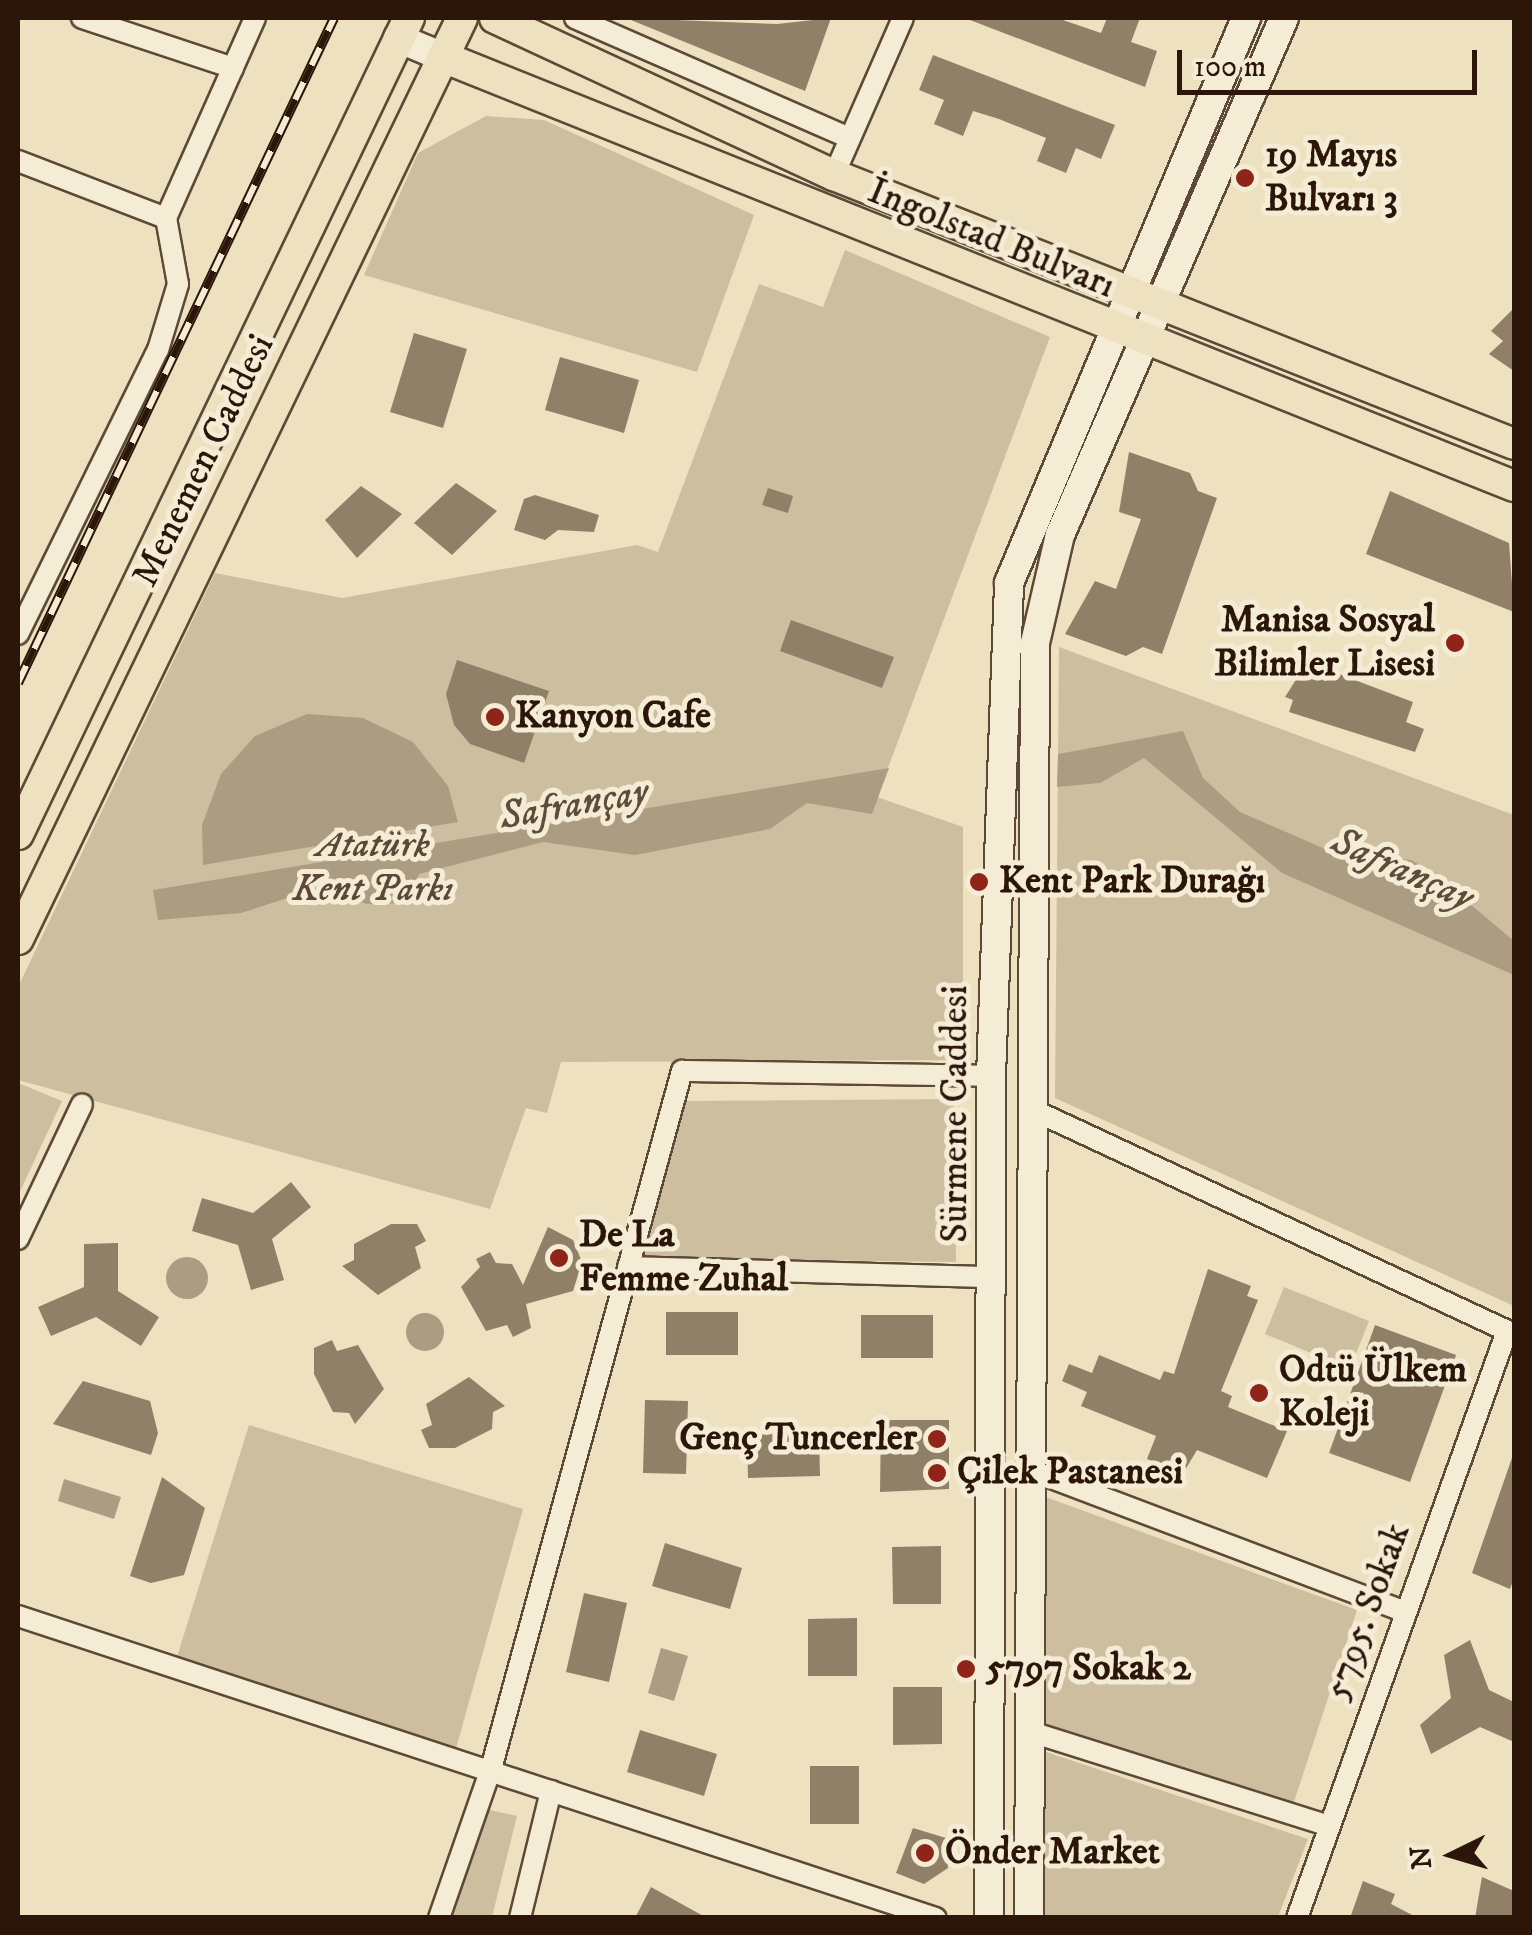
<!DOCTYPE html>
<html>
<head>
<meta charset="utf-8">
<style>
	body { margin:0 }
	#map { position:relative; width:1532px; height:1935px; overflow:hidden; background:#eee1bf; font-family:"IM FELL DW Pica",serif }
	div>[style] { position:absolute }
	.green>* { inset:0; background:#cdbea0 }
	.water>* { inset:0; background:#ac9c81 }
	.round { border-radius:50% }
	.building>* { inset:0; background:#918068 }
	.roads { filter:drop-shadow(2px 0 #5c4937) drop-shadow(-2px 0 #5c4937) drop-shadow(0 2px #5c4937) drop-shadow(0 -2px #5c4937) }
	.street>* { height:20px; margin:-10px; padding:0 10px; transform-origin:10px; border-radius:10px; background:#f4ecd5 }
	.secondary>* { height:28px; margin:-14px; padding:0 14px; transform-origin:14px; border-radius:14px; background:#f4ecd5 }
	.primary>* { height:30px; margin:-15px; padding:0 15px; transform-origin:15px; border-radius:15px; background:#eee1bf }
	.rail>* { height:10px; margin-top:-5px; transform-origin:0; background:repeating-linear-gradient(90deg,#f4ecd5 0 19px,#2c160a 0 38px); box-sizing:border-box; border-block:2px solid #2c160a }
	.dots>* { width:28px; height:28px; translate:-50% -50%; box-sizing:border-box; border:5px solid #f4ecd5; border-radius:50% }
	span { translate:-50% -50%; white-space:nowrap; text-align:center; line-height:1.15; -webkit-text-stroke:10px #f4ecd5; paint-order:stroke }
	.poi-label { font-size:38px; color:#2c160a; font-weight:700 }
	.left { translate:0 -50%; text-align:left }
	.right { translate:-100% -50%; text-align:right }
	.street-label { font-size:38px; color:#2c160a }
	.park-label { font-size:38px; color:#5c4837; font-style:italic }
	.water-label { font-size:40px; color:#5f4c3a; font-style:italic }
	.frame { position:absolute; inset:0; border:20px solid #2c160a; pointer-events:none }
	.north { position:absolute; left:1402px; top:1805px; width:100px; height:100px; -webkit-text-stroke:8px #f4ecd5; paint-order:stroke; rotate:265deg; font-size:28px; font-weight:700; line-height:40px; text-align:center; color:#2c160a }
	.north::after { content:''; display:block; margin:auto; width:35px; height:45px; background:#2c160a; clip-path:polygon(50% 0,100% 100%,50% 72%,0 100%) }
	.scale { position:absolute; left:1177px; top:50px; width:300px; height:45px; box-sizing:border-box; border:5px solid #2c160a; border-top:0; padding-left:12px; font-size:30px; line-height:35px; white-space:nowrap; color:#2c160a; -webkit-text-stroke:8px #f4ecd5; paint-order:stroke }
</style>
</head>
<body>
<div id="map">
	<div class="green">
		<i style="clip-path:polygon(486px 116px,544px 120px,754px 215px,697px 372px,364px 275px,418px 153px)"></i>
		<i style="clip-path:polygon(845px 250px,1050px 337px,877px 797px,963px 827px,963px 1060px,561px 1062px,547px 1113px,526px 1108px,490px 1209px,18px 1080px,18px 987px,215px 573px,342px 598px,637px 545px,658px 552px,759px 284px,823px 307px)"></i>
		<i style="clip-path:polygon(1059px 647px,1514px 815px,1514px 1306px,1055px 1098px)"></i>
		<i style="clip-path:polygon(18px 1083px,62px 1101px,18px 1196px)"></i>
		<i style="clip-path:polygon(954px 1099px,956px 1262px,644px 1258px,634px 1250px,684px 1101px)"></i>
		<i style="clip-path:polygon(1284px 1287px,1369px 1321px,1350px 1369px,1265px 1334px)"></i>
		<i style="clip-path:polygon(249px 1425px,523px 1509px,455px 1752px,177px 1657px)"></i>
		<i style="clip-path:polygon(1040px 1495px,1357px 1610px,1292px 1808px,1044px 1730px)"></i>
		<i style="clip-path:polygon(1037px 1749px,1308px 1839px,1278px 1917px,1039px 1917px)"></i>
		<i style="clip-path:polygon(485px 1809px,517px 1816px,492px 1917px,447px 1918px)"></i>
	</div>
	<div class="water">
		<i style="clip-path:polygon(307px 714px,363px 718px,413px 742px,448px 786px,458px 822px,203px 865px,202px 825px,221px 774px,255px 736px)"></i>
		<i style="clip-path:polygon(1183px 731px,1203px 778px,1240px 812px,1332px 852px,1411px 860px,1432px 872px,1514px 941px,1514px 975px,1282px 873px,1144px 758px,1100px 783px,1057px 787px,1058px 754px)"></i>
		<i style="clip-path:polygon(889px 768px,872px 814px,807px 803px,770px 829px,635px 855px,543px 842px,419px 874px,404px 903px,367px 904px,318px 888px,241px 913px,158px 920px,153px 890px)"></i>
		<i class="round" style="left:166px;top:1257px;width:42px;height:42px"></i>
		<i class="round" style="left:406px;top:1313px;width:38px;height:38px"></i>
		<i style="clip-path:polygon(64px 1479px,121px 1497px,114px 1519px,58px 1501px)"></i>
		<i style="clip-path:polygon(661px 1648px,688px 1656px,674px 1701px,648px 1693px)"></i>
	</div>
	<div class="building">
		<i style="clip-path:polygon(626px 18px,777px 24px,831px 18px,805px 91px)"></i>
		<i style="clip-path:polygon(1057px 18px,1101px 33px,1107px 18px,1140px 18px,1131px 42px,1157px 51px,1145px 87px,970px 20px)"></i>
		<i style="clip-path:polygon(933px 55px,1115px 125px,1101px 159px,1076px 148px,1066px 173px,1037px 161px,1046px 138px,999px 119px,973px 111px,963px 136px,934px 124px,944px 100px,919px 90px)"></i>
		<i style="clip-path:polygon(1514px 308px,1514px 371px,1489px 354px,1503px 341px,1491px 331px)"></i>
		<i style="clip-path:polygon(414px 333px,467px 349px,443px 428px,390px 412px)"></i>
		<i style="clip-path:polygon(560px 357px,639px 380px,624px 433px,545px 410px)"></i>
		<i style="clip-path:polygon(1129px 452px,1190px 473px,1198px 491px,1217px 498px,1162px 654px,1143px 647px,1126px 656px,1065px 634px,1095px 581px,1116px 589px,1141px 519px,1119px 512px)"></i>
		<i style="clip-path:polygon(456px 483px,497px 511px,452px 555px,414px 523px)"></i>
		<i style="clip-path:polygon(361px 486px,402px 514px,357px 558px,325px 520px)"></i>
		<i style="clip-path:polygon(768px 488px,793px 496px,788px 513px,762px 505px)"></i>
		<i style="clip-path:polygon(1390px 491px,1509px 543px,1514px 612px,1366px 554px)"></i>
		<i style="clip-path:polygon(535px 495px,599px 515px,594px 532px,558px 530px,545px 540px,514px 530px,524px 499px)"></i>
		<i style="clip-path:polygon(791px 620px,894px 657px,882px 688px,780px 651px)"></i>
		<i style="clip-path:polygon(457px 660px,549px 691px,524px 763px,470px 744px,454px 725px,446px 694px)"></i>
		<i style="clip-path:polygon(1307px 662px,1413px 702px,1406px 722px,1424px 729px,1415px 752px,1289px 712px,1293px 700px,1285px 697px)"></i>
		<i style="clip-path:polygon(291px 1182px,311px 1207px,272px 1239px,284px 1280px,251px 1290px,238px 1245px,192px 1231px,202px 1198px,253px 1213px)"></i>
		<i style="clip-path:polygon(391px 1224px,417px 1224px,426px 1241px,415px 1247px,421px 1268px,378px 1295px,342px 1266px,354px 1260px,354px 1244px)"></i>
		<i style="clip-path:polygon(548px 1227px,573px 1240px,582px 1262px,573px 1291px,526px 1304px,531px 1328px,513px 1337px,507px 1325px,486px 1331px,461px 1287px,480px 1267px,476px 1259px,490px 1252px,496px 1263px,512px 1264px,523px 1285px)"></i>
		<i style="clip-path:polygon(118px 1243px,118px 1291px,159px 1317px,141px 1346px,96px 1317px,51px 1336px,38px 1307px,84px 1287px,84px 1244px)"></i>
		<i style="clip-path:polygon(1208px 1269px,1251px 1286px,1247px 1296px,1258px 1300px,1221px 1391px,1232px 1396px,1228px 1407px,1287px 1431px,1267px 1478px,1197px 1450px,1178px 1482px,1153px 1472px,1157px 1463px,1147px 1459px,1156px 1436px,1081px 1406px,1087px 1392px,1062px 1381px,1069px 1364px,1092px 1373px,1099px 1355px,1160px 1380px,1164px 1371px,1174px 1374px)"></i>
		<i style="clip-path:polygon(666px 1312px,738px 1312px,738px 1355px,666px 1355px)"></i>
		<i style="clip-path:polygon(861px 1315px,933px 1315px,933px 1358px,861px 1358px)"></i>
		<i style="clip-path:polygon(1375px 1325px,1456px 1355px,1410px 1482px,1329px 1453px)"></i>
		<i style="clip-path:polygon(332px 1340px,337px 1351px,358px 1345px,384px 1389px,355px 1424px,349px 1413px,333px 1412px,314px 1374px,314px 1348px)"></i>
		<i style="clip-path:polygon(469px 1377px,505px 1406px,493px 1412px,492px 1429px,455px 1448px,429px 1448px,421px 1430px,432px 1425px,426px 1404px)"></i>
		<i style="clip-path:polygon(83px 1381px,150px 1401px,158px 1433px,151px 1455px,53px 1424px)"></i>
		<i style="clip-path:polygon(645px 1400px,688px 1401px,686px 1474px,643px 1473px)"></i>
		<i style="clip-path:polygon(881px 1420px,949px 1420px,949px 1489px,880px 1492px)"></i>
		<i style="clip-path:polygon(819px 1433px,820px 1476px,748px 1478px,747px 1435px)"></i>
		<i style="clip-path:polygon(1514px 1452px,1514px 1578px,1510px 1589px,1472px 1573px)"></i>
		<i style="clip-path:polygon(162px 1477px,205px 1508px,184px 1575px,151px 1583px,130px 1576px)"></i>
		<i style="clip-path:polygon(665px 1543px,742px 1568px,730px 1609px,652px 1586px)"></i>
		<i style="clip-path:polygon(941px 1546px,941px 1604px,893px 1604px,892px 1547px)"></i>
		<i style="clip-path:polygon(584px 1593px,627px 1603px,609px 1682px,566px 1672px)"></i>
		<i style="clip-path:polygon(857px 1618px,857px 1676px,808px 1676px,808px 1619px)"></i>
		<i style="clip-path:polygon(1470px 1640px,1489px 1690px,1514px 1702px,1514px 1742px,1480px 1727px,1431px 1754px,1420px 1725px,1451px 1698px,1444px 1655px)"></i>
		<i style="clip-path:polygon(893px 1687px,942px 1687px,942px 1744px,893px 1745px)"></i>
		<i style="clip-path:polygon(640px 1730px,717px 1754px,704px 1796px,627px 1772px)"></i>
		<i style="clip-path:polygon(810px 1766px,859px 1766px,859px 1824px,810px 1824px)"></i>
		<i style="clip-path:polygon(913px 1828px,946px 1838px,948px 1868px,924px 1884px,896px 1873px)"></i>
		<i style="clip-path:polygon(1482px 1877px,1514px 1891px,1514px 1918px,1475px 1918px)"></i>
		<i style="clip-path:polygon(1363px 1881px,1395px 1894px,1391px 1904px,1418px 1918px,1350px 1918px)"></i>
		<i style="clip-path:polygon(651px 1887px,707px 1918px,635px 1918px)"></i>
	</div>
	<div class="roads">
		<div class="street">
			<i style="left:82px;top:18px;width:159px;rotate:18.3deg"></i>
			<i style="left:575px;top:18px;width:298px;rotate:23.6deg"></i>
			<i style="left:18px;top:161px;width:159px;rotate:21.1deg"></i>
			<i style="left:834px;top:175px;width:171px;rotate:-66.3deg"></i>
			<i style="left:18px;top:634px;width:317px;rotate:-63.8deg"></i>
			<i style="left:158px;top:350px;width:69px;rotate:-73.1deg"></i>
			<i style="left:178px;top:284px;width:67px;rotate:-100.3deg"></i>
			<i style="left:166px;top:218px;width:219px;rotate:-66deg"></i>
			<i style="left:1031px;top:1109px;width:533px;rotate:24.98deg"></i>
			<i style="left:18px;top:1239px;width:149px;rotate:-64.6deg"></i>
			<i style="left:628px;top:1267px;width:365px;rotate:1.6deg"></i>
			<i style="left:1030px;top:1470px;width:401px;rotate:20.7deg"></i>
			<i style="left:18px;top:1616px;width:966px;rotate:18.21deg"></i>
			<i style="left:1028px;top:1731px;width:316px;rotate:17.5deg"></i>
			<i style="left:439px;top:1918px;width:158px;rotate:-70.8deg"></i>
			<i style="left:491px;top:1769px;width:724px;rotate:-74.7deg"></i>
			<i style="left:682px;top:1071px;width:309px;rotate:0.9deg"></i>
			<i style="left:520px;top:1918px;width:131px;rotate:-76.3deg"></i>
			<i style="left:1297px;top:1918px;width:623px;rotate:-70.32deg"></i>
		</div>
		<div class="secondary">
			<i style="left:398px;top:38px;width:49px;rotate:22.9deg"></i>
			<i style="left:989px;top:1918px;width:842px;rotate:-89.86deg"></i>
			<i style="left:991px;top:1076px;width:493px;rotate:-87.9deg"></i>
			<i style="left:1009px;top:583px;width:613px;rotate:-67.24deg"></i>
			<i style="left:1029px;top:1918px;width:1275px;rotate:-89.73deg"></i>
			<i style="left:1035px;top:643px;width:111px;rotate:-77deg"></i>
			<i style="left:1060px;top:535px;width:563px;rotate:-66.57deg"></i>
		</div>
		<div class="primary">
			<i style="left:495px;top:18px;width:374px;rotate:24.9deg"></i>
			<i style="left:834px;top:175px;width:731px;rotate:21.58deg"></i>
			<i style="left:443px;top:57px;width:1154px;rotate:21.83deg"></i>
			<i style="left:18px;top:834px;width:905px;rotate:-64.4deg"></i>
			<i style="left:18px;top:939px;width:1022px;rotate:-64.26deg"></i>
		</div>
	</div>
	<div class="rail">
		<i style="left:18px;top:683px;width:736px;rotate:-64.58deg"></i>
	</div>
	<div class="dots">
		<i style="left:1245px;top:178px;background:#8f2418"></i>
		<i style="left:1455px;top:643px;background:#8f2418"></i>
		<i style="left:495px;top:717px;background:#8f2418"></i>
		<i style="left:979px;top:882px;background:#8f2418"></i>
		<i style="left:559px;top:1258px;background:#8f2418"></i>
		<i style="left:1259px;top:1393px;background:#8f2418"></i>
		<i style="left:937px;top:1439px;background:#8f2418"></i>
		<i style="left:937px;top:1473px;background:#8f2418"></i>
		<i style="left:966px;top:1669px;background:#8f2418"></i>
		<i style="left:925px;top:1853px;background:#8f2418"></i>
	</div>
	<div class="poi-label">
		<span class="left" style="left:1265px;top:178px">19 Mayıs<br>Bulvarı 3</span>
		<span class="right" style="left:1435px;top:643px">Manisa Sosyal<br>Bilimler Lisesi</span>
		<span class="left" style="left:515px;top:717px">Kanyon Cafe</span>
		<span class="left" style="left:999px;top:882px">Kent Park Durağı</span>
		<span class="left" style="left:579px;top:1258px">De La<br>Femme Zuhal</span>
		<span class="left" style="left:1279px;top:1393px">Odtü Ülkem<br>Koleji</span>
		<span class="right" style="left:917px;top:1439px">Genç Tuncerler</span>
		<span class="left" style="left:957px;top:1473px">Çilek Pastanesi</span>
		<span class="left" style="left:986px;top:1669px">5797 Sokak 2</span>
		<span class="left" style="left:945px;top:1853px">Önder Market</span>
	</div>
	<div class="street-label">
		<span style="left:991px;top:239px;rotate:22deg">İngolstad Bulvarı</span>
		<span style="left:204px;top:461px;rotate:-64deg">Menemen Caddesi</span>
		<span style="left:956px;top:1114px;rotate:-90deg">Sürmene Caddesi</span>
		<span style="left:1368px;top:1612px;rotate:-70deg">5795. Sokak</span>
	</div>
	<div class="park-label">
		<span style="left:373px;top:868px">Atatürk<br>Kent Parkı</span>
	</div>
	<div class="water-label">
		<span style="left:574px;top:805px;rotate:-10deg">Safrançay</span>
		<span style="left:1402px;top:870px;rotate:24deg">Safrançay</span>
	</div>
	<div class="frame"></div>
	<div class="north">N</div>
	<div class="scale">100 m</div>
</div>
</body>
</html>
